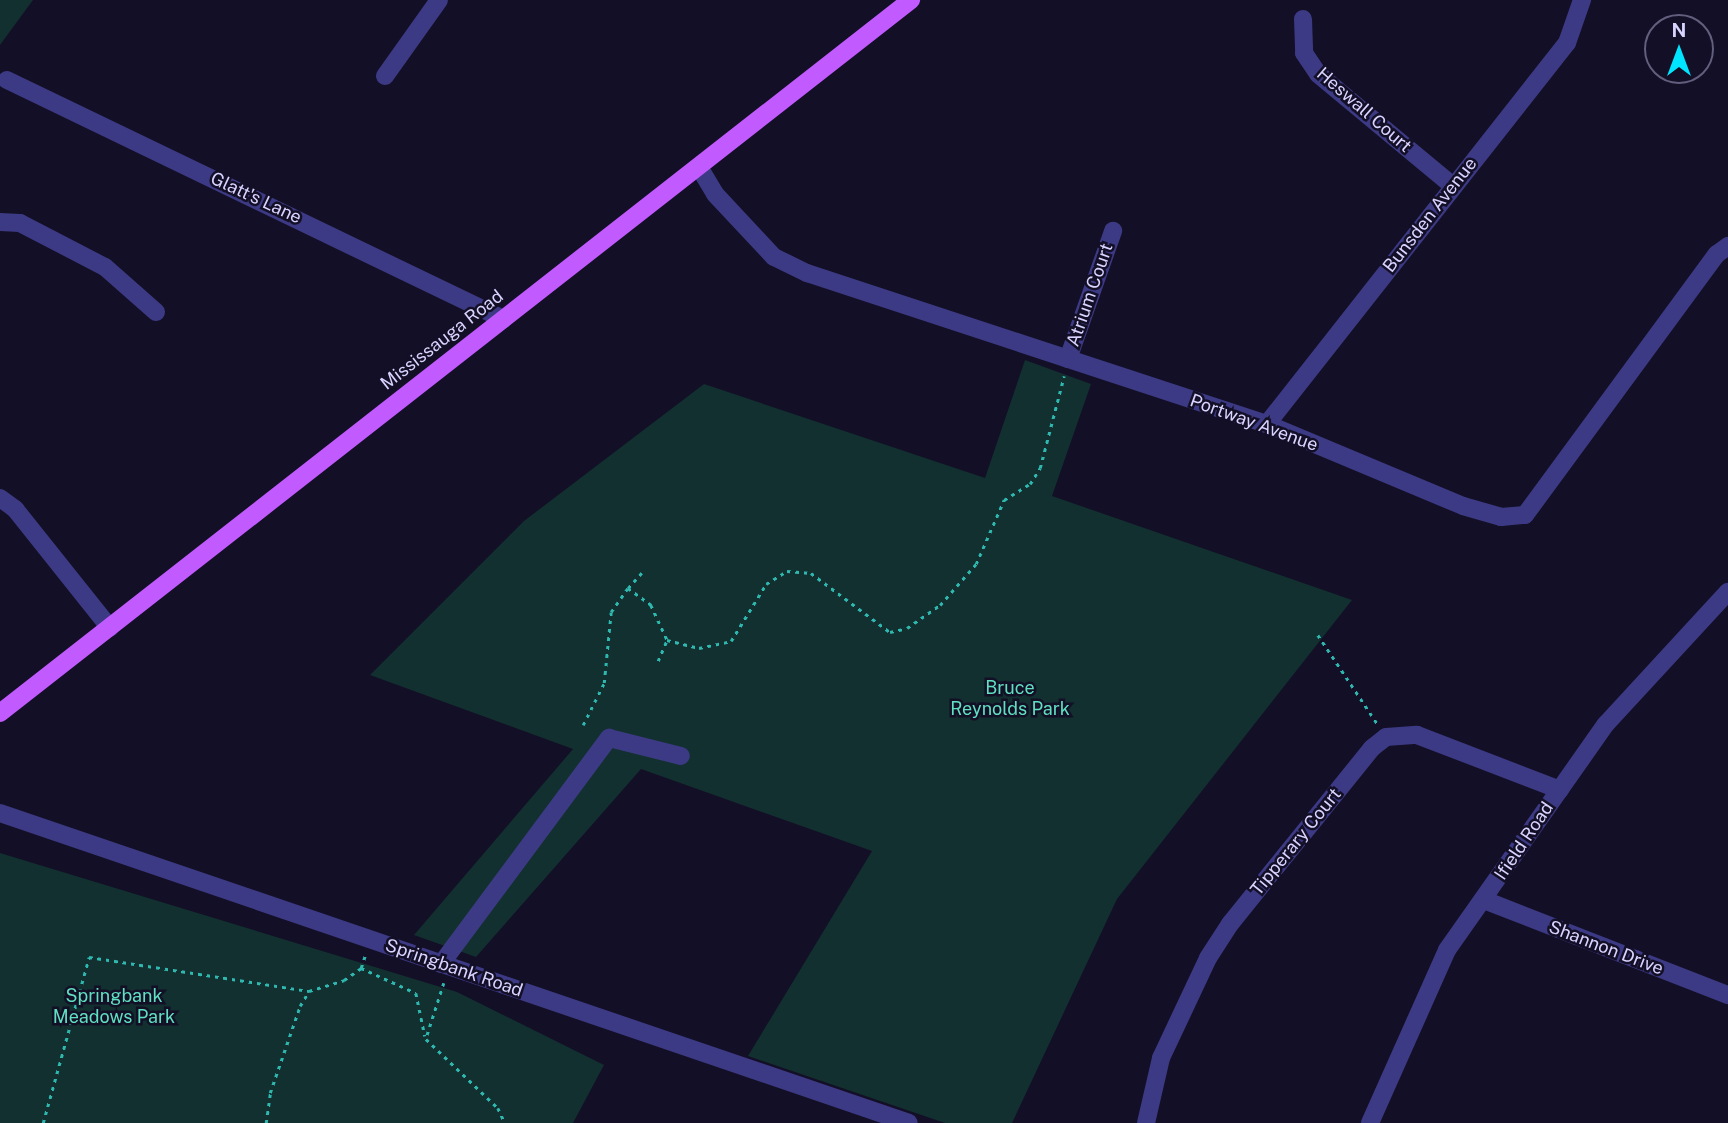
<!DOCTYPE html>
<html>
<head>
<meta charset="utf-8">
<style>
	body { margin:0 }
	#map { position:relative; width:1728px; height:1123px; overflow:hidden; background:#130f26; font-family:"Public Sans",sans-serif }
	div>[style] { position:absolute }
	.green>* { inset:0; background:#12302f }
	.path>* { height:2.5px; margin-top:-1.25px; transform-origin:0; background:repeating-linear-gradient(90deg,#2fb8b0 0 3.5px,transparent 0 8.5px) }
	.minor>* { height:18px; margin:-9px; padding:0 9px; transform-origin:9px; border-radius:9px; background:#3d3a85 }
	.major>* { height:18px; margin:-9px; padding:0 9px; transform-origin:9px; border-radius:9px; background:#c25bff }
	span { translate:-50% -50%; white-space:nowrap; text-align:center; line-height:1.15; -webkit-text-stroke:5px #130f26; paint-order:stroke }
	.street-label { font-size:18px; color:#d9d4ff }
	.park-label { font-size:18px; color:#5fe0c0 }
	.north { position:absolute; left:1644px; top:14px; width:70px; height:70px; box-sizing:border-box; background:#130f26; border:2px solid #625e7d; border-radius:50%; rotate:0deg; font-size:19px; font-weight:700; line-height:28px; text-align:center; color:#d9d4ff }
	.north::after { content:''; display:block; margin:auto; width:24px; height:32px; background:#00e5ff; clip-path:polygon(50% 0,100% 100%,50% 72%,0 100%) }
</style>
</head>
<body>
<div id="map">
	<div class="green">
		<i style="clip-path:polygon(0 0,33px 0,0 45px)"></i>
		<i style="clip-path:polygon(1025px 360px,1091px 384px,1052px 496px,1352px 600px,1117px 899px,1012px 1123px,945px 1123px,748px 1056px,872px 851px,641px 769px,476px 957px,414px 935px,573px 749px,370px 675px,524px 521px,704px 384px,985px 478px)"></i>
		<i style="clip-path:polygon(0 853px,457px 992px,604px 1065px,573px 1123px,0 1123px)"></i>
	</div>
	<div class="path">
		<i style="left:628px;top:588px;width:24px;rotate:-48deg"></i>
		<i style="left:1318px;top:635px;width:106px;rotate:56.2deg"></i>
		<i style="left:658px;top:661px;width:23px;rotate:-67deg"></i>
		<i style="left:667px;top:640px;width:33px;rotate:14deg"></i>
		<i style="left:699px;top:648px;width:33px;rotate:-12deg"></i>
		<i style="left:731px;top:641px;width:67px;rotate:-58.4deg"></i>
		<i style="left:766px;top:584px;width:25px;rotate:-32deg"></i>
		<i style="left:787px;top:571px;width:24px;rotate:5deg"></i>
		<i style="left:811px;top:573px;width:99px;rotate:36.8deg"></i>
		<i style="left:890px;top:632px;width:17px;rotate:-13deg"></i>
		<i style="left:907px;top:628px;width:40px;rotate:-34.9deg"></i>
		<i style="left:940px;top:605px;width:55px;rotate:-48.7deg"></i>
		<i style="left:976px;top:564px;width:70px;rotate:-66.4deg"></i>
		<i style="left:1004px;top:500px;width:31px;rotate:-32deg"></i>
		<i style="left:1030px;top:484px;width:19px;rotate:-58deg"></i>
		<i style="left:1040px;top:468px;width:95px;rotate:-75.4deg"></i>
		<i style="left:583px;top:725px;width:47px;rotate:-63.4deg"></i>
		<i style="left:604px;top:683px;width:71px;rotate:-84.4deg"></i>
		<i style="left:611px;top:612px;width:29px;rotate:-55deg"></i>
		<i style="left:628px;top:588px;width:29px;rotate:36deg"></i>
		<i style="left:651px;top:605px;width:38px;rotate:65deg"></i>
		<i style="left:361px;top:968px;width:60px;rotate:24.4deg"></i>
		<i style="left:416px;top:993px;width:44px;rotate:78.2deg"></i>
		<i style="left:444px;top:983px;width:59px;rotate:107.8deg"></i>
		<i style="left:426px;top:1039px;width:100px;rotate:43.8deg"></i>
		<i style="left:498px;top:1108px;width:17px;rotate:65deg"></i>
		<i style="left:43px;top:1123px;width:172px;rotate:-74.5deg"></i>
		<i style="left:89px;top:957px;width:223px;rotate:8.8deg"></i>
		<i style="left:266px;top:1123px;width:30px;rotate:-82deg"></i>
		<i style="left:270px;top:1093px;width:92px;rotate:-71deg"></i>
		<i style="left:300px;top:1006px;width:17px;rotate:-59deg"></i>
		<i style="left:309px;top:991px;width:37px;rotate:-17deg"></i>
		<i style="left:344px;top:980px;width:21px;rotate:-35deg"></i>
		<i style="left:361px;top:968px;width:13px;rotate:-72deg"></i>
	</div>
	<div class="minor">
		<i style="left:1303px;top:19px;width:34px;rotate:88deg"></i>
		<i style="left:1304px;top:53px;width:25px;rotate:56deg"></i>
		<i style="left:1318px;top:74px;width:175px;rotate:39.7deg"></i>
		<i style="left:385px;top:76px;width:93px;rotate:-54.6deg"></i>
		<i style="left:7px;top:80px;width:551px;rotate:25.73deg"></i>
		<i style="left:699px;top:167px;width:31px;rotate:59deg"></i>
		<i style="left:715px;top:194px;width:86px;rotate:46.9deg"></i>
		<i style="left:774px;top:257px;width:37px;rotate:26deg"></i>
		<i style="left:807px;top:273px;width:484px;rotate:18.2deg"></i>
		<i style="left:1267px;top:424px;width:212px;rotate:22.7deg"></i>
		<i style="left:1463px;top:506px;width:40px;rotate:16deg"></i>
		<i style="left:1501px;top:517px;width:24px;rotate:-5deg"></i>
		<i style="left:1525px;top:515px;width:324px;rotate:-53.7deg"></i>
		<i style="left:1717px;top:254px;width:14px;rotate:-36deg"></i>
		<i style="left:0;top:222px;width:20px;rotate:3deg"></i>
		<i style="left:20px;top:223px;width:96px;rotate:27.4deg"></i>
		<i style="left:105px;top:267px;width:68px;rotate:41.4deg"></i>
		<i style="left:1068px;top:359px;width:136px;rotate:-70.6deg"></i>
		<i style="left:1267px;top:424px;width:485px;rotate:-51.8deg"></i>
		<i style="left:1567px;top:43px;width:46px;rotate:-70.8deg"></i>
		<i style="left:0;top:498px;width:19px;rotate:36deg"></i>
		<i style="left:15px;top:509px;width:152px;rotate:51.4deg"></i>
		<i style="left:0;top:813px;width:960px;rotate:18.83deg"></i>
		<i style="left:1484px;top:900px;width:262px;rotate:21.3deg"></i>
		<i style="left:441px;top:964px;width:282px;rotate:-53.4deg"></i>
		<i style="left:609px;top:738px;width:74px;rotate:14deg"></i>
		<i style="left:1146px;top:1123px;width:67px;rotate:-77deg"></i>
		<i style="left:1161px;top:1058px;width:110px;rotate:-64.8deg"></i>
		<i style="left:1208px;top:958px;width:40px;rotate:-57.1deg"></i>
		<i style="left:1230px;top:924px;width:226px;rotate:-51.1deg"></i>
		<i style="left:1372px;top:748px;width:18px;rotate:-38deg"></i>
		<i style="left:1386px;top:737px;width:31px;rotate:-4deg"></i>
		<i style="left:1417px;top:735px;width:153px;rotate:21deg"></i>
		<i style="left:1370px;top:1123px;width:189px;rotate:-66deg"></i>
		<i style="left:1447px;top:950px;width:276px;rotate:-54.9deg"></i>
		<i style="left:1606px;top:724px;width:180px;rotate:-47.3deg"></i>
	</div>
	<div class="major">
		<i style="left:0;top:713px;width:1157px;rotate:-38.05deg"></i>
	</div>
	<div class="street-label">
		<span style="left:1364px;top:110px;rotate:41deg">Heswall Court</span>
		<span style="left:256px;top:198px;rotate:25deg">Glatt's Lane</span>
		<span style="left:1430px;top:215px;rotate:-52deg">Bunsden Avenue</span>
		<span style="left:1090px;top:295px;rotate:-71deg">Atrium Court</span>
		<span style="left:442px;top:340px;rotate:-38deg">Mississauga Road</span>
		<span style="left:1254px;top:423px;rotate:20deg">Portway Avenue</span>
		<span style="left:1524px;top:841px;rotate:-56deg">Ifield Road</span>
		<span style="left:1296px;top:842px;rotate:-51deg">Tipperary Court</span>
		<span style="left:1606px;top:948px;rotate:21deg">Shannon Drive</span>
		<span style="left:454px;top:968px;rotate:19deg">Springbank Road</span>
	</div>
	<div class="park-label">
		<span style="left:1010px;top:699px">Bruce<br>Reynolds Park</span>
		<span style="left:114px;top:1007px">Springbank<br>Meadows Park</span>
	</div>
	<div class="north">N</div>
</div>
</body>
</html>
